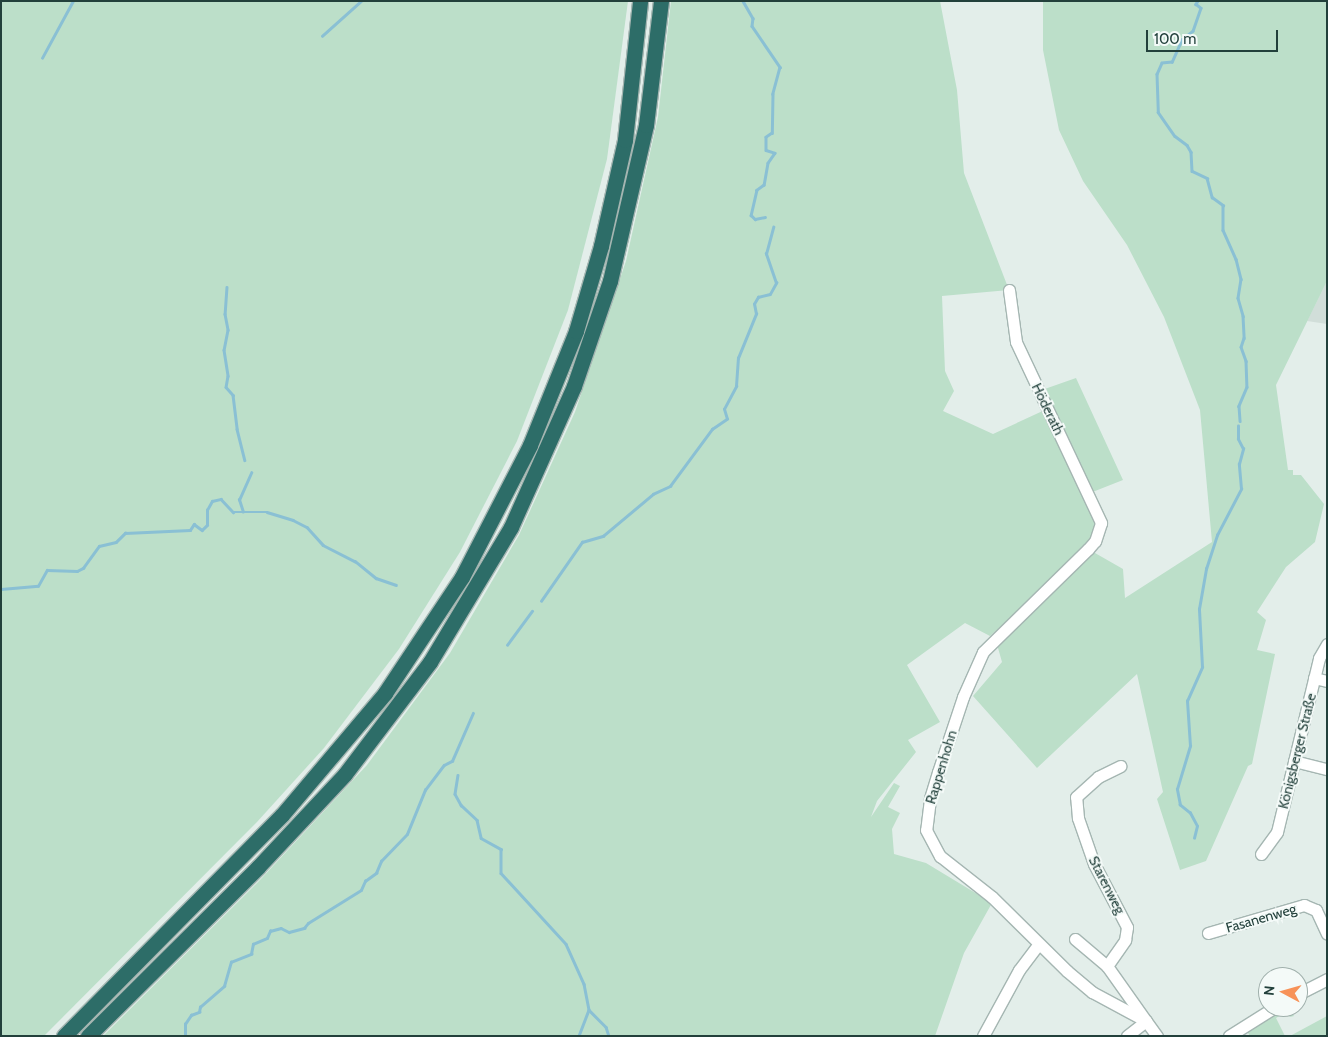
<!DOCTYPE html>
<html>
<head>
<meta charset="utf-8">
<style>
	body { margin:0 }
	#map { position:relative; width:1328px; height:1037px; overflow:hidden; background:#e3eeea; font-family:Cabin,sans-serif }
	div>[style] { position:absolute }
	.built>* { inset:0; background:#d1ded9 }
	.green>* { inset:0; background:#bcdfc9 }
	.stream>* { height:2.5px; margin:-1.25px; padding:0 1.25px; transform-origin:1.25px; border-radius:1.25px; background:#8ac0d4 }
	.roads { filter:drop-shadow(1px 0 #a5b6b2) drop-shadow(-1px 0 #a5b6b2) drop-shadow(0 1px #a5b6b2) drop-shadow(0 -1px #a5b6b2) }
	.minor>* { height:11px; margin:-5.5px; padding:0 5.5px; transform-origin:5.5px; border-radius:5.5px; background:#fff }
	.motorway>* { height:15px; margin:-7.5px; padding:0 7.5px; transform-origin:7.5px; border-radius:7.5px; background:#2d6d68 }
	span { translate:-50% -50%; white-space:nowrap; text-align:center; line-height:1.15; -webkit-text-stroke:4px #f4faf8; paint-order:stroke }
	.street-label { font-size:14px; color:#22403b }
	.frame { position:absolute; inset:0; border:2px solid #22403b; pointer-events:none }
	.north { position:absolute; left:1258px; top:967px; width:50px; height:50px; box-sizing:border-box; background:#f4faf8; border:1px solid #a0b0ac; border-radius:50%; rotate:276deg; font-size:14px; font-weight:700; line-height:20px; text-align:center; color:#22403b }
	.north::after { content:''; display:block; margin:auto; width:18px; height:22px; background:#f79258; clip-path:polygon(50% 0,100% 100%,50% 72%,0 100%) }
	.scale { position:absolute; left:1146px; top:30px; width:132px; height:22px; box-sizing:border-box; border:2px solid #22403b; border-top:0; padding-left:6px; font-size:15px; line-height:18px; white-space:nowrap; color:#22403b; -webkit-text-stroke:4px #f4faf8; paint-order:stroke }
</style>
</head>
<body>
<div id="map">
	<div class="built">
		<i style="clip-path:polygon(1327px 281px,1327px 324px,1307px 321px)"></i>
	</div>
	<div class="green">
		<i style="clip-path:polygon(1px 1px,628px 1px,607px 159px,568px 310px,517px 441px,460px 552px,399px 649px,324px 748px,257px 822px,44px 1036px,1px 1036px)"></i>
		<i style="clip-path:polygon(671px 1px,940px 1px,957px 90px,964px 173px,1009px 290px,942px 296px,945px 371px,954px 391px,943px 411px,993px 434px,1047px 409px,1039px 391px,1076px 378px,1123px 480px,1090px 493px,1101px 523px,1088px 549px,1123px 569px,1125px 598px,1212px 542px,1200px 410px,1164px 317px,1127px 245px,1083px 181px,1059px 130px,1043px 50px,1043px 1px,1327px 1px,1327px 281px,1276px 385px,1288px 470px,1293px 470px,1293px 475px,1301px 475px,1324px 504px,1315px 542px,1286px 567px,1257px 612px,1266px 620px,1257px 650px,1275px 654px,1252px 764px,1248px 766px,1206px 861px,1180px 870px,1157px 799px,1163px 792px,1137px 674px,1037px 768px,973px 696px,1002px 662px,996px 641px,1030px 600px,990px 636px,965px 623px,907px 665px,940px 722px,908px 740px,916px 752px,877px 801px,871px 817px,894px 783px,900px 786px,888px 807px,900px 813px,892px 829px,894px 854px,926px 863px,992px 903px,964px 953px,935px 1036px,103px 1036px,259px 881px,367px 765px,450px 653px,519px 535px,575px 412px,626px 261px,658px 117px)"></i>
		<i style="clip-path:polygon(1284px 1007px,1295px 1007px,1290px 1010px,1294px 1016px,1290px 1017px,1286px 1012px,1276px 1018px,1285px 1036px,1250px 1036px,1246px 1030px)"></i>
		<i style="clip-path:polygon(1327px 1016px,1327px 1036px,1290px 1036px)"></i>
	</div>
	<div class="stream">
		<i style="left:743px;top:1px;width:20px;rotate:60deg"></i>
		<i style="left:753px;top:18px;width:8px;rotate:97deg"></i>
		<i style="left:752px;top:26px;width:50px;rotate:55.7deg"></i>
		<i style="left:780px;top:67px;width:28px;rotate:105deg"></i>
		<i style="left:773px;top:94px;width:39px;rotate:91deg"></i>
		<i style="left:772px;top:133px;width:7px;rotate:146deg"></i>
		<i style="left:766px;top:137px;width:13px;rotate:90deg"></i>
		<i style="left:766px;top:150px;width:9px;rotate:18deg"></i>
		<i style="left:775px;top:153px;width:12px;rotate:125deg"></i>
		<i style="left:768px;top:163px;width:22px;rotate:100deg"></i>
		<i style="left:764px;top:185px;width:9px;rotate:144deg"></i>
		<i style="left:757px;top:190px;width:26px;rotate:103deg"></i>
		<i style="left:751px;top:215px;width:6px;rotate:45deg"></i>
		<i style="left:755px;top:219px;width:10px;rotate:-11deg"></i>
		<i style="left:1198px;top:1px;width:4px;rotate:124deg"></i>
		<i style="left:1196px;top:4px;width:6px;rotate:39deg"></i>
		<i style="left:1201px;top:8px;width:24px;rotate:109deg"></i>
		<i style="left:1193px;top:31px;width:14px;rotate:141deg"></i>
		<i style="left:1182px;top:40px;width:24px;rotate:114deg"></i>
		<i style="left:1172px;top:62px;width:10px;rotate:174deg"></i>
		<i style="left:1162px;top:63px;width:12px;rotate:114deg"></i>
		<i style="left:1157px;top:74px;width:38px;rotate:88deg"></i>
		<i style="left:1158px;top:112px;width:29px;rotate:55deg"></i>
		<i style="left:1175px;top:136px;width:15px;rotate:37deg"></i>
		<i style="left:1187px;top:145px;width:8px;rotate:60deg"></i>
		<i style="left:1191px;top:152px;width:19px;rotate:87deg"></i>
		<i style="left:1192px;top:171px;width:17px;rotate:25deg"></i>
		<i style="left:1207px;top:178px;width:20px;rotate:75deg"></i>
		<i style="left:1212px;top:197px;width:14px;rotate:36deg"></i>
		<i style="left:1223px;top:205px;width:25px;rotate:90deg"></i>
		<i style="left:1223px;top:230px;width:32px;rotate:66deg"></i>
		<i style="left:1236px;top:259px;width:21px;rotate:76deg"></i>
		<i style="left:1241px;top:279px;width:19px;rotate:99deg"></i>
		<i style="left:1238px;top:298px;width:19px;rotate:74deg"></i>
		<i style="left:1243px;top:316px;width:22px;rotate:87deg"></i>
		<i style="left:1244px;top:338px;width:9px;rotate:108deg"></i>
		<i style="left:1241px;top:347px;width:15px;rotate:70deg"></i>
		<i style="left:1246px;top:361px;width:26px;rotate:88deg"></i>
		<i style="left:1247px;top:387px;width:21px;rotate:113deg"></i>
		<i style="left:1239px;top:406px;width:15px;rotate:86deg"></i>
		<i style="left:322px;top:36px;width:52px;rotate:-41.9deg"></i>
		<i style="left:42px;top:58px;width:65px;rotate:-61.5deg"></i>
		<i style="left:227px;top:287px;width:27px;rotate:94deg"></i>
		<i style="left:225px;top:314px;width:16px;rotate:79deg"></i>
		<i style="left:228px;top:330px;width:20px;rotate:101deg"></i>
		<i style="left:224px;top:350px;width:26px;rotate:81deg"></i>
		<i style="left:228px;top:376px;width:11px;rotate:100deg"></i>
		<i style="left:226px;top:387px;width:11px;rotate:49deg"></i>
		<i style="left:233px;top:395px;width:34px;rotate:83deg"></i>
		<i style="left:237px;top:429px;width:32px;rotate:76deg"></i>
		<i style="left:243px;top:512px;width:13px;rotate:-108deg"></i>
		<i style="left:239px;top:500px;width:30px;rotate:-66deg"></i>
		<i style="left:1px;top:589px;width:37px;rotate:-5deg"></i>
		<i style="left:38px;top:586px;width:18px;rotate:-61deg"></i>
		<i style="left:47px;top:570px;width:30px;rotate:2deg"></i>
		<i style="left:77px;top:571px;width:7px;rotate:-27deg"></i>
		<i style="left:83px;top:568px;width:27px;rotate:-54deg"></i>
		<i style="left:99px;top:546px;width:17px;rotate:-13deg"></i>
		<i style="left:116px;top:542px;width:13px;rotate:-45deg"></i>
		<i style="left:125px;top:533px;width:65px;rotate:-2.6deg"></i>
		<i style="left:190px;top:530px;width:7px;rotate:-56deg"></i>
		<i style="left:194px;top:524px;width:10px;rotate:37deg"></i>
		<i style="left:202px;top:530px;width:7px;rotate:-45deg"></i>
		<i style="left:207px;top:525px;width:15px;rotate:-90deg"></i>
		<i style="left:207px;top:510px;width:10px;rotate:-61deg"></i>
		<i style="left:212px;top:501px;width:9px;rotate:-13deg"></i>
		<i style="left:221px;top:499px;width:18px;rotate:47deg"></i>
		<i style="left:233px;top:512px;width:34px"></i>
		<i style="left:267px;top:512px;width:27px;rotate:17deg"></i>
		<i style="left:293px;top:520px;width:16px;rotate:27deg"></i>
		<i style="left:307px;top:527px;width:24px;rotate:48deg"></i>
		<i style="left:323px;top:545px;width:36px;rotate:27deg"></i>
		<i style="left:355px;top:561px;width:27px;rotate:39deg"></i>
		<i style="left:376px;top:578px;width:21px;rotate:19deg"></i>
		<i style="left:541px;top:601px;width:72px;rotate:-55.2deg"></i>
		<i style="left:582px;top:542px;width:22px;rotate:-16deg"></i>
		<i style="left:603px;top:536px;width:65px;rotate:-40deg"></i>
		<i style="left:653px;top:494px;width:19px;rotate:-25deg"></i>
		<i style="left:670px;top:486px;width:71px;rotate:-53.6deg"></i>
		<i style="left:712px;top:429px;width:18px;rotate:-34deg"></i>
		<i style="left:727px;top:419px;width:10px;rotate:-107deg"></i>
		<i style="left:724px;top:409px;width:26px;rotate:-62deg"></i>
		<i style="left:736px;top:386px;width:28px;rotate:-86deg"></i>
		<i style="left:738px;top:358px;width:48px;rotate:-67.8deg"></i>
		<i style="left:756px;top:314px;width:10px;rotate:-101deg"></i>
		<i style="left:754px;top:304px;width:8px;rotate:-60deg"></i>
		<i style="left:758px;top:297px;width:12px;rotate:-14deg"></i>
		<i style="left:770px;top:294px;width:13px;rotate:-61deg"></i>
		<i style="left:776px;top:283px;width:31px;rotate:-109deg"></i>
		<i style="left:766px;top:254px;width:28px;rotate:-75deg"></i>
		<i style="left:507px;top:645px;width:42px;rotate:-53.7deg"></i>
		<i style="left:458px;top:775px;width:19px;rotate:99deg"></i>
		<i style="left:455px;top:794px;width:13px;rotate:61deg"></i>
		<i style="left:461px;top:805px;width:22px;rotate:43deg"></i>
		<i style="left:477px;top:820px;width:18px;rotate:77deg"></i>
		<i style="left:481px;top:838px;width:23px;rotate:29deg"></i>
		<i style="left:501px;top:849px;width:24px;rotate:90deg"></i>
		<i style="left:501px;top:873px;width:96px;rotate:47.5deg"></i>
		<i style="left:566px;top:944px;width:44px;rotate:65.8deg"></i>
		<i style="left:584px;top:984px;width:26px;rotate:79deg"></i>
		<i style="left:589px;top:1010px;width:28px;rotate:111deg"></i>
		<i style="left:1194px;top:838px;width:12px;rotate:-76deg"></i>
		<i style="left:1197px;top:826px;width:15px;rotate:-118deg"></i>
		<i style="left:1190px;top:813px;width:13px;rotate:-141deg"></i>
		<i style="left:1180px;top:805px;width:16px;rotate:-101deg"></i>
		<i style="left:1177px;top:789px;width:45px;rotate:-73.2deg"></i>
		<i style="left:1190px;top:746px;width:45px;rotate:-93.8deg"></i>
		<i style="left:1187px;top:701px;width:37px;rotate:-66deg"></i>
		<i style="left:1202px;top:667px;width:58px;rotate:-93deg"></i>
		<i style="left:1199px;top:609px;width:41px;rotate:-80.1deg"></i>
		<i style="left:1206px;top:569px;width:36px;rotate:-72deg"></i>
		<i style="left:1217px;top:535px;width:52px;rotate:-62.4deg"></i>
		<i style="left:1241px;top:489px;width:25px;rotate:-95deg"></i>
		<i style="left:1239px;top:464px;width:16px;rotate:-75deg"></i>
		<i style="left:1243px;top:449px;width:11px;rotate:-117deg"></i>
		<i style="left:1238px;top:439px;width:13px;rotate:-90deg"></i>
		<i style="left:589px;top:1010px;width:24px;rotate:45deg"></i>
		<i style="left:606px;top:1027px;width:9px;rotate:72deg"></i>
		<i style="left:185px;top:1036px;width:12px;rotate:-90deg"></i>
		<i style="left:185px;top:1024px;width:11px;rotate:-56deg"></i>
		<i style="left:191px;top:1015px;width:9px;rotate:-21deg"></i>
		<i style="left:199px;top:1012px;width:5px;rotate:-79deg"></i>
		<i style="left:200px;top:1007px;width:32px;rotate:-41deg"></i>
		<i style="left:224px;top:986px;width:25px;rotate:-74deg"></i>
		<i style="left:231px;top:962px;width:22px;rotate:-22deg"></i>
		<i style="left:251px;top:954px;width:10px;rotate:-79deg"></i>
		<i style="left:253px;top:944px;width:15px;rotate:-23deg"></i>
		<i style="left:267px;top:938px;width:8px;rotate:-67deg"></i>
		<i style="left:270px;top:931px;width:11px;rotate:-15deg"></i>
		<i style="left:281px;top:928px;width:9px;rotate:27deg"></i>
		<i style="left:289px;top:932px;width:16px;rotate:-15deg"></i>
		<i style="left:304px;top:928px;width:6px;rotate:-51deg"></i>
		<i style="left:308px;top:923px;width:62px;rotate:-31.9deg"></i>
		<i style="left:361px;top:890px;width:10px;rotate:-66deg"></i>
		<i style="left:365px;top:881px;width:14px;rotate:-36deg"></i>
		<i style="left:376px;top:873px;width:13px;rotate:-67deg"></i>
		<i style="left:381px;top:861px;width:37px;rotate:-46deg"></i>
		<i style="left:407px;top:834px;width:48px;rotate:-67.8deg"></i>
		<i style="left:425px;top:790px;width:31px;rotate:-53deg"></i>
		<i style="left:444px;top:765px;width:9px;rotate:-27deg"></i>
		<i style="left:452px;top:761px;width:52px;rotate:-66.4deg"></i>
	</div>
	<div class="roads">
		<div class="minor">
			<i style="left:1009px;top:290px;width:52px;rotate:82.3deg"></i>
			<i style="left:1016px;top:342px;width:200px;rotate:64.8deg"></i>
			<i style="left:1101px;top:523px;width:19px;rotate:108deg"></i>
			<i style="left:1095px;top:541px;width:11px;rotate:131deg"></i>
			<i style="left:1088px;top:549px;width:147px;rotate:135.6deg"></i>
			<i style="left:983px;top:652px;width:49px;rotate:114deg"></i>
			<i style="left:963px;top:697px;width:79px;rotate:108.4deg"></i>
			<i style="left:938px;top:772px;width:28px;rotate:107deg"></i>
			<i style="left:930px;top:799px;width:31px;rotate:97deg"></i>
			<i style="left:926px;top:830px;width:30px;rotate:62deg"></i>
			<i style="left:940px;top:856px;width:66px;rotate:38.3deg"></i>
			<i style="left:992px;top:897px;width:105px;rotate:44.6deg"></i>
			<i style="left:1067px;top:971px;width:33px;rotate:40deg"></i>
			<i style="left:1092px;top:992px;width:61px;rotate:28.2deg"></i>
			<i style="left:1146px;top:1021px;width:19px;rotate:54deg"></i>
			<i style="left:1314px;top:678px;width:13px;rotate:13deg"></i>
			<i style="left:1294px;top:761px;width:34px;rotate:14deg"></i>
			<i style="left:1261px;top:854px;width:27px;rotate:-54deg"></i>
			<i style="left:1277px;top:832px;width:179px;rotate:-76.4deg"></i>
			<i style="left:1319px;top:658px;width:16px;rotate:-60deg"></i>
			<i style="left:1208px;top:933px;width:100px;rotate:-16.3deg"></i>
			<i style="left:1304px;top:905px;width:13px;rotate:23deg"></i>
			<i style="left:1316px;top:910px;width:26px;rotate:65deg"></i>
			<i style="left:1075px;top:939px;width:42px;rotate:40.2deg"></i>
			<i style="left:1107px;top:966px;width:67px;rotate:54.7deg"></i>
			<i style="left:1146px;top:1021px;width:24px;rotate:142deg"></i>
			<i style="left:1107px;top:966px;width:32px;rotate:-55deg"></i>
			<i style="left:1125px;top:940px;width:13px;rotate:-81deg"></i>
			<i style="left:1127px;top:927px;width:71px;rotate:-117.6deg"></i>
			<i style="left:1094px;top:864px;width:49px;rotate:-109.2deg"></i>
			<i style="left:1078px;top:818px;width:21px;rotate:-95deg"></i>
			<i style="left:1076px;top:797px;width:30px;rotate:-42deg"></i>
			<i style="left:1098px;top:777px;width:25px;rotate:-26deg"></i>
			<i style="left:1298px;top:994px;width:33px;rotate:-27deg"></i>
			<i style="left:983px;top:1036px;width:75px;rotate:-61.4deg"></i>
			<i style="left:1019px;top:970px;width:31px;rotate:-53deg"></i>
			<i style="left:1229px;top:1036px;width:54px;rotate:-32.2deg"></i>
		</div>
		<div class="motorway">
			<i style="left:64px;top:1036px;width:310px;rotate:-45.4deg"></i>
			<i style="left:282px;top:815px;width:160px;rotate:-49.8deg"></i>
			<i style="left:385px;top:693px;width:139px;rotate:-56.4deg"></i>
			<i style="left:462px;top:577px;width:148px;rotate:-62.7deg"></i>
			<i style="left:530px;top:445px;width:123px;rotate:-68deg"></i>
			<i style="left:576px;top:331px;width:89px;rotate:-73.6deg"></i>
			<i style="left:601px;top:246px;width:109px;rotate:-77.2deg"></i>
			<i style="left:625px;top:140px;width:140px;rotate:-83.8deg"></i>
			<i style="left:88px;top:1036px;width:240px;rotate:-44.8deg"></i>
			<i style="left:258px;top:867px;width:127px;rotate:-46.9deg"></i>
			<i style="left:345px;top:774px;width:141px;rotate:-52.8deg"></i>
			<i style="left:430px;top:662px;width:157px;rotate:-59deg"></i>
			<i style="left:511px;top:527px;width:154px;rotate:-65.9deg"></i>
			<i style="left:574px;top:386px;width:111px;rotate:-71.1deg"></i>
			<i style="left:610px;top:281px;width:160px;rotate:-77deg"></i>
			<i style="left:646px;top:125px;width:125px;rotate:-83.1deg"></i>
		</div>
	</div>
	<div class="street-label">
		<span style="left:1048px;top:409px;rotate:64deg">Höderath</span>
		<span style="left:1297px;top:751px;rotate:-76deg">Königsberger Straße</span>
		<span style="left:941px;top:767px;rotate:-73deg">Rappenhohn</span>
		<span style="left:1107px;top:885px;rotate:63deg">Starenweg</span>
		<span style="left:1261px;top:918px;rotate:-16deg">Fasanenweg</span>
	</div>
	<div class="frame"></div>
	<div class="north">N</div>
	<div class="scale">100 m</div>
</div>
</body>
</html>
